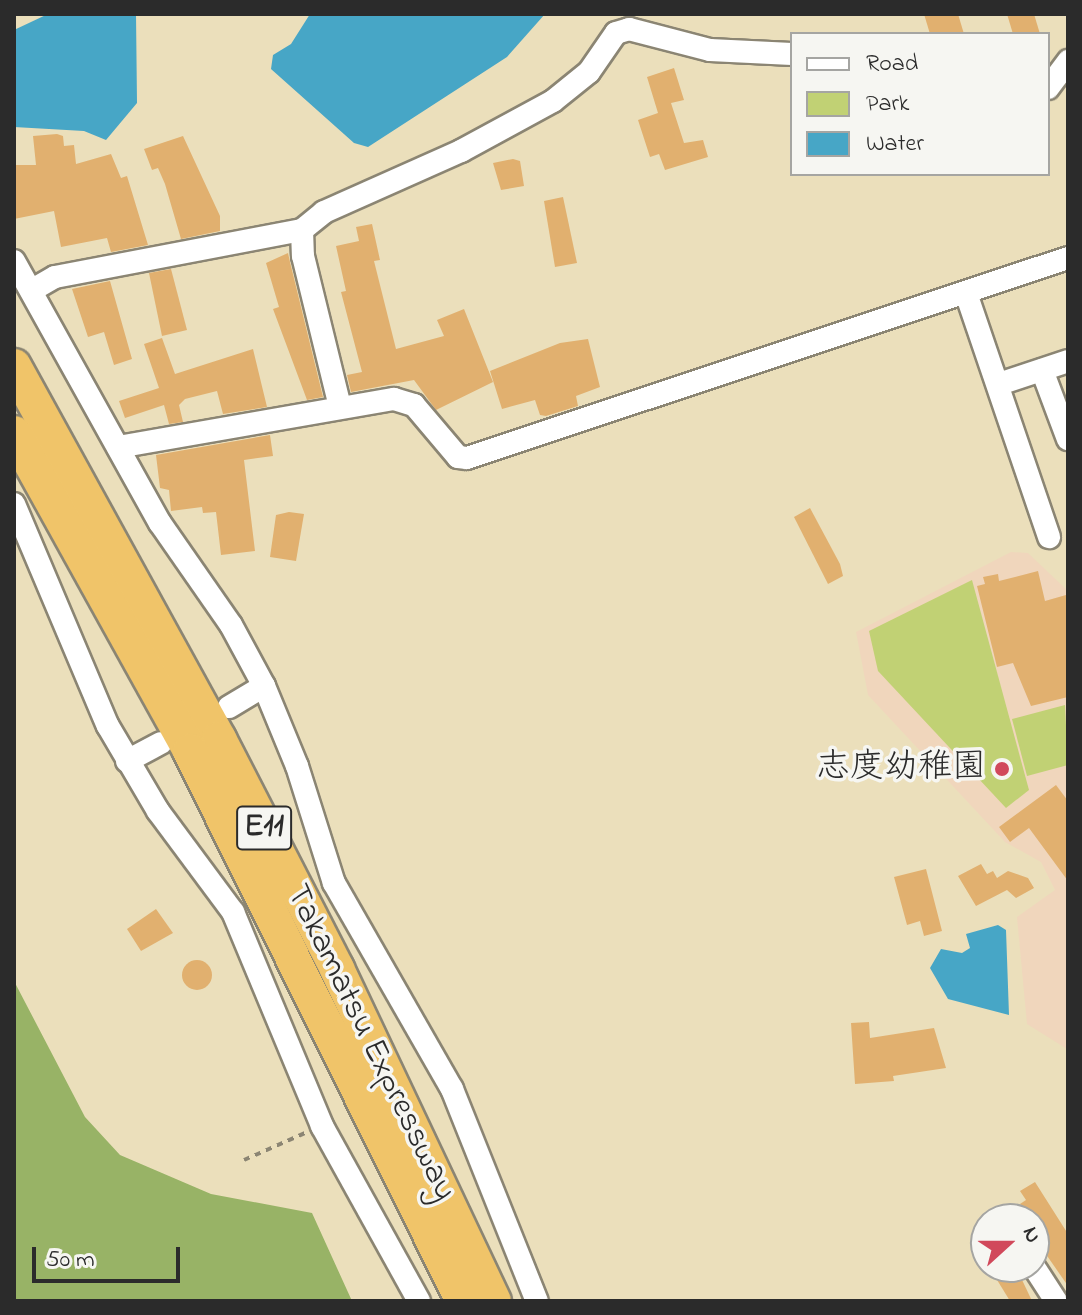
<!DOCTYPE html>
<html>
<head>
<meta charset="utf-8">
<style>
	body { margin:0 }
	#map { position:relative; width:1082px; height:1315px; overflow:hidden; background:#ebdfbb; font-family:"Indie Flower","Klee One",sans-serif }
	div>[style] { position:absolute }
	.built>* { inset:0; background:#f0d6bc }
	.green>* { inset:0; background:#c1d174 }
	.forest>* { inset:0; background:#98b366 }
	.water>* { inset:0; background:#47a6c6 }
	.building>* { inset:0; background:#e1b06f }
	.round { border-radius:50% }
	.path>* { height:4px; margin-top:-2px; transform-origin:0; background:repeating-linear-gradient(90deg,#8b8573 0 6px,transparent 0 12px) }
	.roads { filter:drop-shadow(2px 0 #8b8573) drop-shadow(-2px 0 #8b8573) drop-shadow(0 2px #8b8573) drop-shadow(0 -2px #8b8573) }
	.minor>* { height:22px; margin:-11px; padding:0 11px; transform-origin:11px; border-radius:11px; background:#fff }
	.highway>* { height:34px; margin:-17px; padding:0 17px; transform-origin:17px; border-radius:17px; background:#f0c469 }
	.dots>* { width:22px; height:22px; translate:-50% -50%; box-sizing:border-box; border:4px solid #f6f6f2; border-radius:50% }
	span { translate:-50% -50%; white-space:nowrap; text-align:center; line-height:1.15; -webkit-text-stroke:7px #f6f6f2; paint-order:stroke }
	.shield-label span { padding:2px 6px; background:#f6f6f2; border:2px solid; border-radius:6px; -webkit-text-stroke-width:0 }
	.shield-label { font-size:32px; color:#2b2b2b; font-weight:700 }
	.poi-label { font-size:34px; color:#2b2b2b }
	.right { translate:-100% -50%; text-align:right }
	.street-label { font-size:34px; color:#2b2b2b }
	.frame { position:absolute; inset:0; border:16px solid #2b2b2b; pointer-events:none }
	.legend { position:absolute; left:790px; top:32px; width:260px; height:144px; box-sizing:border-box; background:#f6f6f2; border:2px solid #a5a5a2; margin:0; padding:10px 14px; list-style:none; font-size:24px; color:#2b2b2b }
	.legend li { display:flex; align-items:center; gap:16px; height:40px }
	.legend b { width:40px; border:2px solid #a5a5a2 }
	.north { position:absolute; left:970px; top:1203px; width:80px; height:80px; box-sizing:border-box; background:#f6f6f2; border:2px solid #a5a5a2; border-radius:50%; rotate:69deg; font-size:22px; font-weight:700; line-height:32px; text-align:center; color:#2b2b2b }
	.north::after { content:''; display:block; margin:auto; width:28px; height:36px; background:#d1495b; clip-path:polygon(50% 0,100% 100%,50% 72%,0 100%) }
	.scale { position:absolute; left:32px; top:1247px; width:148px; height:36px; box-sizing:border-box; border:4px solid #2b2b2b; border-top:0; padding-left:10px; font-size:24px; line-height:28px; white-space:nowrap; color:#2b2b2b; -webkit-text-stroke:6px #f6f6f2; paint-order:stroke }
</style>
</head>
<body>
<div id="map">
	<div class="built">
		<i style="clip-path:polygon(1011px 552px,1028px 553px,1068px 591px,1067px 1049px,1027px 1024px,1017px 917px,1055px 890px,1041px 862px,1005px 842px,868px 695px,856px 632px)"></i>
	</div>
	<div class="green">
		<i style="clip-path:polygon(972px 580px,1029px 790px,1006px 808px,878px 671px,869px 631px)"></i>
		<i style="clip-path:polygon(1065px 705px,1068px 765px,1027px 776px,1012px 719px)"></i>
	</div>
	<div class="forest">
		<i style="clip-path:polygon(14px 981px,85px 1117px,120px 1155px,211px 1194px,312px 1213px,352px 1301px,14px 1301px)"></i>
	</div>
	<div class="water">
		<i style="clip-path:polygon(48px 14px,136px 14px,137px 103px,106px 140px,84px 131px,14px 127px,14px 30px)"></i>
		<i style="clip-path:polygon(310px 14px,545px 14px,507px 57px,368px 147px,354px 143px,271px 69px,273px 55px,291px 44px)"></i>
		<i style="clip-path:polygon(998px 925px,1006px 930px,1009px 1015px,948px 999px,930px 968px,941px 949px,962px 953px,970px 948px,966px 934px)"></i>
	</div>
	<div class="building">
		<i style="clip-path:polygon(924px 14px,958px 14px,964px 34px,930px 34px)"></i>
		<i style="clip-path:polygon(1007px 14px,1034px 14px,1040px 34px,1013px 34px)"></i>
		<i style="clip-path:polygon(674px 68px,684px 100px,671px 103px,684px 143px,703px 140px,708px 157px,665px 170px,659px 154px,650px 157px,638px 120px,658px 113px,647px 77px)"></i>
		<i style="clip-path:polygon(57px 134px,63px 136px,64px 146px,74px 145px,76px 164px,111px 154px,121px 178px,127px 176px,148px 245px,111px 252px,107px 238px,61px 247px,54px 211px,14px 219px,14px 165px,36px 165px,33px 136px)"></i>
		<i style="clip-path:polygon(183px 136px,220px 216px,220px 231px,181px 239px,165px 184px,158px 168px,152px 170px,144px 149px)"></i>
		<i style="clip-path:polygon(513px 159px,520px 161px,524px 186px,501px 190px,493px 163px)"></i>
		<i style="clip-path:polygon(563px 197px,577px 263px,555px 267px,544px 201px)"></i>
		<i style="clip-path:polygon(372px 224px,380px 260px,374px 261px,396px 349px,444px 336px,437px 320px,464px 309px,493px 382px,436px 410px,414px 380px,351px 392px,347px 375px,362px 372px,341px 292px,346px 291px,336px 246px,359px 241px,356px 227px)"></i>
		<i style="clip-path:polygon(288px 253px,290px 262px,323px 397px,307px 400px,273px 309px,279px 307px,266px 263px)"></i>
		<i style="clip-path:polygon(171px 269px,187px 330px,162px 336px,149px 273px)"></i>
		<i style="clip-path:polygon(110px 281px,132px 359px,114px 365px,104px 332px,88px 337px,72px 289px)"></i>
		<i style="clip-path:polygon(162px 338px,175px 374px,253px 349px,267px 407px,223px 414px,217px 391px,185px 399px,179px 405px,183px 422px,169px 424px,164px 405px,125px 418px,119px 401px,159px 388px,144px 344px)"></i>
		<i style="clip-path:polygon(588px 339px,600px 387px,576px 396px,578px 406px,546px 416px,540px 415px,535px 400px,502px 409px,490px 371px,560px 343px)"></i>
		<i style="clip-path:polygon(270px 435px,273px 456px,244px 460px,255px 551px,221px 555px,216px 512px,203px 513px,202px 507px,171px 511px,169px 490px,160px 488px,156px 455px)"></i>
		<i style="clip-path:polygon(810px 508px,840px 564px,843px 576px,828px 584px,794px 517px)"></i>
		<i style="clip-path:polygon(289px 512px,304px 514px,296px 561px,270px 557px,276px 515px)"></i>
		<i style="clip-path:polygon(1038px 571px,1045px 601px,1066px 595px,1068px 605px,1068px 697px,1031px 706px,1013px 663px,997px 667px,977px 586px,985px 584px,983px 577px,998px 574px,999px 581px)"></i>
		<i style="clip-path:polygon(1056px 785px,1068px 801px,1068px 881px,1029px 828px,1010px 842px,999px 827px)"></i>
		<i style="clip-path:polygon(981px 864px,987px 874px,993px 871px,997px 878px,1008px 871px,1028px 878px,1034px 888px,1016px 898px,1007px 890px,976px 906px,958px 876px)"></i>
		<i style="clip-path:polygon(926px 869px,942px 931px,924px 936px,920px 921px,907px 925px,894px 877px)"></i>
		<i style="clip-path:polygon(156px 909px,173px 933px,141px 951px,127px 929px)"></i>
		<i class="round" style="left:182px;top:960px;width:30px;height:30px"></i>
		<i style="clip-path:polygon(869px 1022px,870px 1038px,934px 1028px,946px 1068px,893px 1076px,894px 1081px,855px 1084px,851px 1023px)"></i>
		<i style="clip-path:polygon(1035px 1182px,1068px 1234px,1068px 1286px,1034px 1237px,1034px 1219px,1020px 1204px,1026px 1200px,1020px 1191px)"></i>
		<i style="clip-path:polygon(1007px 1267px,1016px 1267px,1032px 1301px,1010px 1301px,994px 1275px)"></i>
	</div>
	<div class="path">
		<i style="left:244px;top:1160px;width:67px;rotate:-23.9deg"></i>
	</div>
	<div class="roads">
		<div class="minor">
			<i style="left:1048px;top:88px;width:34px;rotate:-53deg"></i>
			<i style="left:302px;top:230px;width:26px;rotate:88deg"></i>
			<i style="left:303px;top:256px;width:155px;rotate:76.2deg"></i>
			<i style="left:14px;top:261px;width:300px;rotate:60.9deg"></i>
			<i style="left:160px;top:523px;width:124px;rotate:55.2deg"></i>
			<i style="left:231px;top:625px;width:69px;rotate:61.6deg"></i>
			<i style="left:264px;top:686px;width:87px;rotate:67.6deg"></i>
			<i style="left:297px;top:766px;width:123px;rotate:72.5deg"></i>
			<i style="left:334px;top:883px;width:237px;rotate:60.2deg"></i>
			<i style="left:452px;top:1089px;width:228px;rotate:68.2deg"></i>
			<i style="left:34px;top:289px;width:24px;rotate:-30deg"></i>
			<i style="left:55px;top:277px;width:251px;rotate:-10.8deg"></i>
			<i style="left:302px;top:230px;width:28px;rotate:-39deg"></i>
			<i style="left:324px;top:212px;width:150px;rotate:-24deg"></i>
			<i style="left:461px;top:151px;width:105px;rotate:-28.5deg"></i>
			<i style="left:553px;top:101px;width:46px;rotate:-38.9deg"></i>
			<i style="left:589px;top:72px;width:47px;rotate:-55.3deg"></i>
			<i style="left:616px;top:33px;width:14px;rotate:-17deg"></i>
			<i style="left:629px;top:29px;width:84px;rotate:14.5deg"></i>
			<i style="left:710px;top:50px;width:82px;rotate:2.8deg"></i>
			<i style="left:966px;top:293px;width:258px;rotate:71.2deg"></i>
			<i style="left:1042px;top:370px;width:74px;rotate:69.4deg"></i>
			<i style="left:999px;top:384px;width:73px;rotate:-18.4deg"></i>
			<i style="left:118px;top:447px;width:280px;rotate:-9.9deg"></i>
			<i style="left:394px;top:399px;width:21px;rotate:17deg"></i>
			<i style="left:414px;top:405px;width:68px;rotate:49.8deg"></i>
			<i style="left:458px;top:457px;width:9px;rotate:6deg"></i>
			<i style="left:467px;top:458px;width:633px;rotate:-18.41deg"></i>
			<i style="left:14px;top:504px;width:241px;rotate:67.1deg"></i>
			<i style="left:108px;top:726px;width:99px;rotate:59.5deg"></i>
			<i style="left:158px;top:811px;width:126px;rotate:53.4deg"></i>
			<i style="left:233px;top:912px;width:232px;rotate:67.4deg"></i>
			<i style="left:322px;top:1126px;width:200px;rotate:61deg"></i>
			<i style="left:229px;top:707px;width:41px;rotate:-31deg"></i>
			<i style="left:127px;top:761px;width:38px;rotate:-28deg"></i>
			<i style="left:1034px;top:1267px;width:40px;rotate:57.1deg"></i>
		</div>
		<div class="highway">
			<i style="left:14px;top:366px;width:426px;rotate:61.2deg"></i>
			<i style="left:219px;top:739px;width:259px;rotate:62.8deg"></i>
			<i style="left:337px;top:969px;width:367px;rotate:64.7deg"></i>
			<i style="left:14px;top:433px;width:363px;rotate:61deg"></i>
			<i style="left:190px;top:751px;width:614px;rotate:63.6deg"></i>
		</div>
	</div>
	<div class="dots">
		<i style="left:1002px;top:769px;background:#d1495b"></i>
	</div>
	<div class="shield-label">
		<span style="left:264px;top:828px">E11</span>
	</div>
	<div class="poi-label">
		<span class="right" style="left:986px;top:769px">志度幼稚園</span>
	</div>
	<div class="street-label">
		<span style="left:370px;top:1043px;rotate:64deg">Takamatsu Expressway</span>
	</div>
	<div class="frame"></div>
	<ul class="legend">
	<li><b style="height:10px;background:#fff"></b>Road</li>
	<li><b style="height:22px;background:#c1d174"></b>Park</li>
	<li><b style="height:22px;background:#47a6c6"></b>Water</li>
	</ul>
	<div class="north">N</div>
	<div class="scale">50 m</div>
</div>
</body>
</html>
